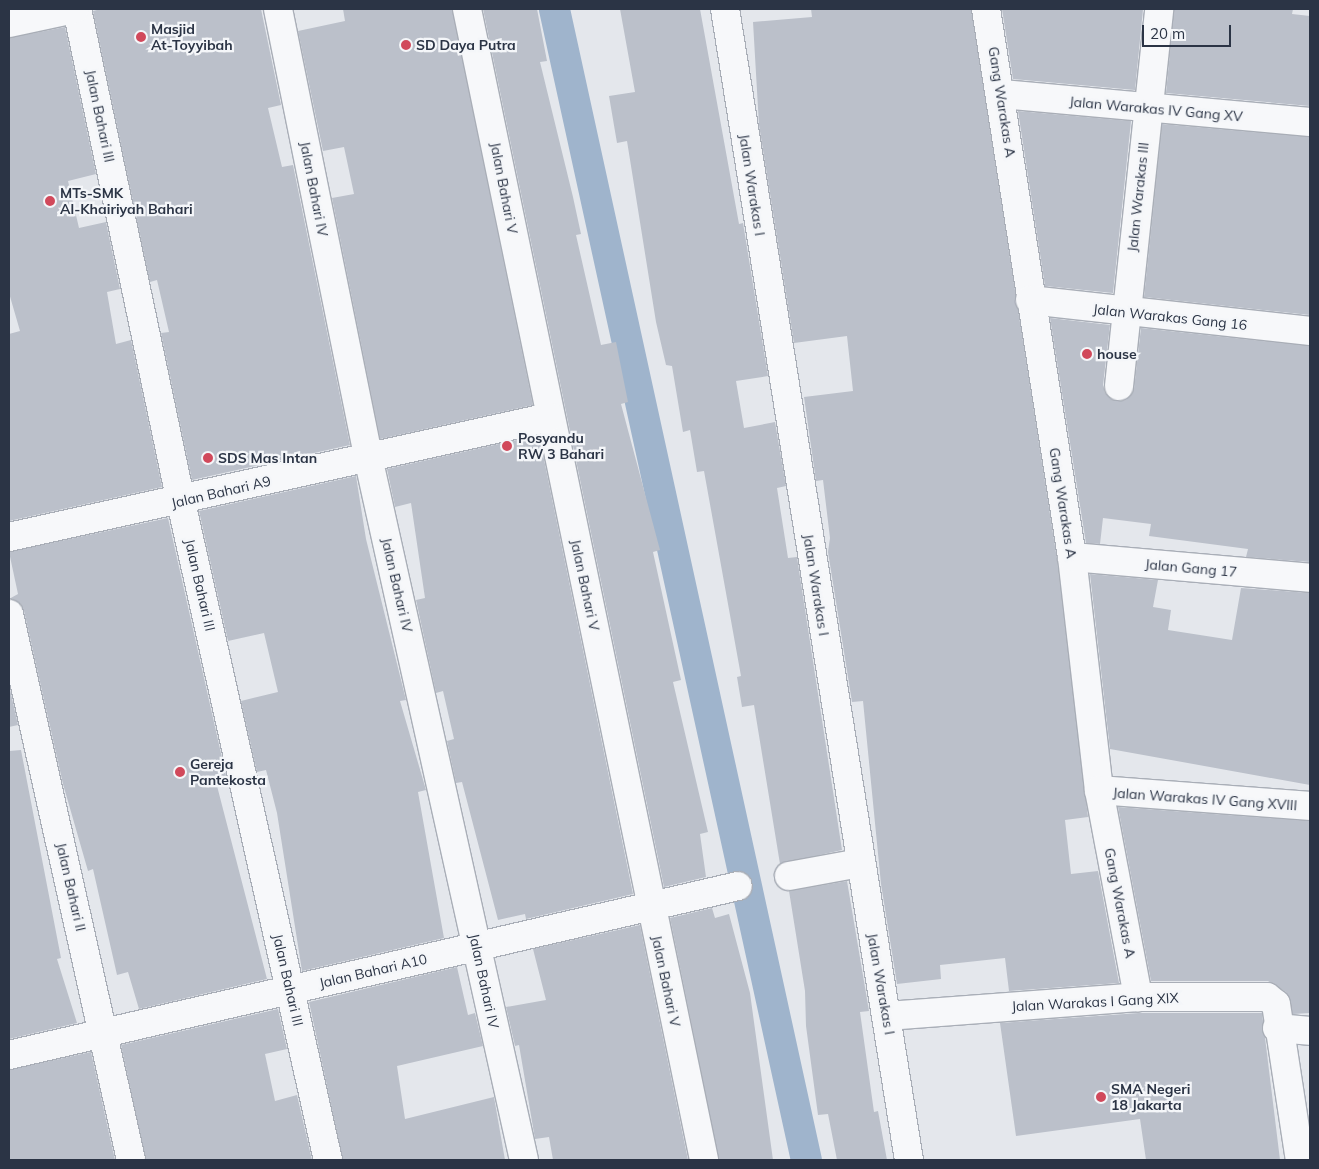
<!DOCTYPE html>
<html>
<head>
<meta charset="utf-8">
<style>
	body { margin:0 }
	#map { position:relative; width:1319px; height:1169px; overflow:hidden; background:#e4e7ec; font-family:Mulish,sans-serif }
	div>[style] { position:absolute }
	.canal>* { height:31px; margin:-15.5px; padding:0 15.5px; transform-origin:15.5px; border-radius:15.5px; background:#9fb4cc }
	.building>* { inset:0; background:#bbc0ca }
	.roads { filter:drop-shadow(1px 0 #a9aeb7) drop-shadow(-1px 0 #a9aeb7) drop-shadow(0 1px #a9aeb7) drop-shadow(0 -1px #a9aeb7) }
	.minor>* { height:28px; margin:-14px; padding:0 14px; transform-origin:14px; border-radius:14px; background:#f7f8fa }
	.tertiary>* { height:28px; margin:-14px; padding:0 14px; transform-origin:14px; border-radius:14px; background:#f7f8fa }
	.dots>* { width:14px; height:14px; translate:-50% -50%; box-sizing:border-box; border:2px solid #f4f6f9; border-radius:50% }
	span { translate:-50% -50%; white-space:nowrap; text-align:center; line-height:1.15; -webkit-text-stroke:4.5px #f4f6f9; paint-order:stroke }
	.poi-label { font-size:14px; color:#2b3445; font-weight:700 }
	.left { translate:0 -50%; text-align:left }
	.street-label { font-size:14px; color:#2b3445 }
	.frame { position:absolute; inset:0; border:10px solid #2b3445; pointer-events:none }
	.scale { position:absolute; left:1142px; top:25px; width:89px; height:22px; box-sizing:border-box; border:2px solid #2b3445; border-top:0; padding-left:6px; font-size:15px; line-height:18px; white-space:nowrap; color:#2b3445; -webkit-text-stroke:4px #f4f6f9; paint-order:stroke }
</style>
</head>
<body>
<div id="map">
	<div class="canal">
		<i style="left:554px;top:9px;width:1178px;rotate:77.65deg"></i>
	</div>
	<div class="building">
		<i style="clip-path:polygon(101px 9px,261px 9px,281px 105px,268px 108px,282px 167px,293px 165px,350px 445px,192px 480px,161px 333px,169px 332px,157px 280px,150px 282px,93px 11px)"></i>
		<i style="clip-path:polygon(343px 9px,452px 9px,533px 405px,380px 439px,332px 198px,354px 194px,344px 147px,323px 151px,298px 31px,345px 21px)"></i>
		<i style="clip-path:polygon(483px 9px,537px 9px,547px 61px,540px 62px,573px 197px,581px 234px,576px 235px,601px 345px,616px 342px,628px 402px,621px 404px,660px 550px,653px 552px,681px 680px,673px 682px,708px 832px,700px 834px,706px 877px,664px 887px)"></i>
		<i style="clip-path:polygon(620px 9px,700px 9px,739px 224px,743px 223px,768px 376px,736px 381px,744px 428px,775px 422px,786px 486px,777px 488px,788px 558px,797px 557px,842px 850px,780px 864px,754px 705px,742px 707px,737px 677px,741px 676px,704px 471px,697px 472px,690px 430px,683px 432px,672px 366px,666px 365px,656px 322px,627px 141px,617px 143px,609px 96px,635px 92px)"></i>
		<i style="clip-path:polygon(811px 9px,971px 9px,1057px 559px,1088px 817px,1065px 820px,1071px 874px,1098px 871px,1119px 983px,1009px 991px,1005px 958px,940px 965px,941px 979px,897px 984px,881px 884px,863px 701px,852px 702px,828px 552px,830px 538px,823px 480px,816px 481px,804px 397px,853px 391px,847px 336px,794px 343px,759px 125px,753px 22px,812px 17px)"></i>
		<i style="clip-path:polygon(1002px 9px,1143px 9px,1135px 90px,1013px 79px)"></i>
		<i style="clip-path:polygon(1174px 9px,1293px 9px,1292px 14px,1310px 16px,1310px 106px,1166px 93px)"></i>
		<i style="clip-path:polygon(65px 27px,96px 174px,68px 181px,79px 228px,106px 222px,120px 289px,107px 292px,116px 344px,131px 340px,162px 487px,9px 521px,9px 334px,20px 331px,9px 293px,9px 38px)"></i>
		<i style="clip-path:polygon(1018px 111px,1131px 121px,1113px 293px,1045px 286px)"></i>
		<i style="clip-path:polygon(1162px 124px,1310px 137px,1310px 315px,1144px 297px)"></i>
		<i style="clip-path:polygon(1050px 318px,1110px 325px,1103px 385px,1105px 393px,1117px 401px,1126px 400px,1134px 388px,1141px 328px,1310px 346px,1310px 562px,1246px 557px,1248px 549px,1149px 536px,1151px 524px,1103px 518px,1100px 544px,1086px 543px)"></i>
		<i style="clip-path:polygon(539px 435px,633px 894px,526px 919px,525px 914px,498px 920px,462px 782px,456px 783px,447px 741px,454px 739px,443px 691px,436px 693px,416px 600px,425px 598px,411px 503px,395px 507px,387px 469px)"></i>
		<i style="clip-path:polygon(356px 476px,366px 539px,406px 700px,400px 701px,426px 790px,418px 792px,444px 938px,302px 971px,277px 813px,266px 770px,257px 772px,241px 701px,278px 692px,264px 633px,228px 641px,199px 511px)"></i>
		<i style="clip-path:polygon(168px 518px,227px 780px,216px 782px,267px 979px,139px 1009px,128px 972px,117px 975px,93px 869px,88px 871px,63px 784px,24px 611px,9px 599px,18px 594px,9px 552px)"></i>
		<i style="clip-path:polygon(1090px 574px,1158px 580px,1153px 607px,1171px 610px,1168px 630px,1232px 640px,1241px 588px,1310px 593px,1310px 785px,1110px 749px)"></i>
		<i style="clip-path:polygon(9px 685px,18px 725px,9px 727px)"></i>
		<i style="clip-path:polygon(21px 750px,61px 958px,57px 959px,77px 1023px,9px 1039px,9px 751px)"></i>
		<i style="clip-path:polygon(1118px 807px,1310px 821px,1310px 1013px,1293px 1014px,1286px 992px,1268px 981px,1151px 981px)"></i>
		<i style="clip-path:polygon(847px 881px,869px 1011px,860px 1012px,874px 1112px,878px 1111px,887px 1160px,837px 1160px,828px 1114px,818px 1115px,806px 1026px,805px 991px,789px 891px)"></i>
		<i style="clip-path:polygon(712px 908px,715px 918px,729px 914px,750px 993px,773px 1160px,719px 1160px,670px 918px)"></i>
		<i style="clip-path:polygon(640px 925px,688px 1160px,553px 1160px,549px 1137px,535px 1139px,519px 1045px,515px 1046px,506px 1007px,546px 1000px,533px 949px)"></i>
		<i style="clip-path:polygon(457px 967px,468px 1015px,475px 1013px,483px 1046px,397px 1066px,405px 1119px,494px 1097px,505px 1160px,343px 1160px,309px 1002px)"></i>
		<i style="clip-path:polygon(278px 1009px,287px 1049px,265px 1054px,275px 1101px,297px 1095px,312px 1160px,146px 1160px,121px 1045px)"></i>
		<i style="clip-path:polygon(1139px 1013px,1262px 1013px,1280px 1160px,1146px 1160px,1140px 1119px,1016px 1136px,1000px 1023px)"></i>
		<i style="clip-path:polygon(91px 1052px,115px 1160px,9px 1160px,9px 1070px)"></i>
	</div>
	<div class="roads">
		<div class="minor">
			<i style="left:77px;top:9px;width:504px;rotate:78.09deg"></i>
			<i style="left:181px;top:502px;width:674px;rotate:77.41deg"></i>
			<i style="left:278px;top:9px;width:457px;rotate:78.6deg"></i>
			<i style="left:368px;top:457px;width:720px;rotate:77.49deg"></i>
			<i style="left:467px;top:9px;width:1175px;rotate:78.36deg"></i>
			<i style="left:986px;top:9px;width:555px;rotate:81.08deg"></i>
			<i style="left:1072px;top:557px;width:235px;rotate:83.4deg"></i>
			<i style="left:1099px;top:790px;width:211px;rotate:79.3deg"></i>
			<i style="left:9px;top:23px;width:67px;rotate:-12deg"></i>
			<i style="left:1002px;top:94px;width:309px;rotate:5.2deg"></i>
			<i style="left:1030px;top:300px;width:282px;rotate:6.3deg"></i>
			<i style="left:1119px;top:386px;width:379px;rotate:-83.9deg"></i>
			<i style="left:9px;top:537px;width:554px;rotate:-12.51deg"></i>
			<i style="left:1072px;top:557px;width:239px;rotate:5deg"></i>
			<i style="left:9px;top:614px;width:559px;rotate:77.4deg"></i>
			<i style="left:1099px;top:790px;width:212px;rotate:4.3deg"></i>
			<i style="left:789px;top:876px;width:72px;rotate:-10.4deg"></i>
			<i style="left:887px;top:1016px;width:252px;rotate:-4.3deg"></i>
			<i style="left:1138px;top:997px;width:129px"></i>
			<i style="left:1267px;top:997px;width:11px;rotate:38deg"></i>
			<i style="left:1276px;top:1004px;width:158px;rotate:81.3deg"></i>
			<i style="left:1277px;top:1028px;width:33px;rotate:5deg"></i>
			<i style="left:9px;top:1055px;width:748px;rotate:-13.05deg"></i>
		</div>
		<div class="tertiary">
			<i style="left:725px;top:9px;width:1166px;rotate:80.92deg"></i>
		</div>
	</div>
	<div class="dots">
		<i style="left:141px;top:37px;background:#d1495b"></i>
		<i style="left:406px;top:45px;background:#d1495b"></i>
		<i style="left:50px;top:201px;background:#d1495b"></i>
		<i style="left:1087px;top:354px;background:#d1495b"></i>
		<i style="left:507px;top:446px;background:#d1495b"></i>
		<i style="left:208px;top:458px;background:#d1495b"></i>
		<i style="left:180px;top:772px;background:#d1495b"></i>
		<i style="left:1101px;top:1097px;background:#d1495b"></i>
	</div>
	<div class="poi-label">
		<span class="left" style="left:151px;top:37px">Masjid<br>At-Toyyibah</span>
		<span class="left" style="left:416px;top:45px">SD Daya Putra</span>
		<span class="left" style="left:60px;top:201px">MTs-SMK<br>Al-Khairiyah Bahari</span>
		<span class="left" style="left:1097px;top:354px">house</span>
		<span class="left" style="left:518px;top:446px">Posyandu<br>RW 3 Bahari</span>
		<span class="left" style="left:218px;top:458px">SDS Mas Intan</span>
		<span class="left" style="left:190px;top:772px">Gereja<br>Pantekosta</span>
		<span class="left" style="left:1111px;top:1097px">SMA Negeri<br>18 Jakarta</span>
	</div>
	<div class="street-label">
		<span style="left:1002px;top:102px;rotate:81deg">Gang Warakas A</span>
		<span style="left:1156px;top:109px;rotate:5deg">Jalan Warakas IV Gang XV</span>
		<span style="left:100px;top:116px;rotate:78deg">Jalan Bahari III</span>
		<span style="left:752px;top:185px;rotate:81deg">Jalan Warakas I</span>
		<span style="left:504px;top:188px;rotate:79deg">Jalan Bahari V</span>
		<span style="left:314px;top:189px;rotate:79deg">Jalan Bahari IV</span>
		<span style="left:1138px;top:197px;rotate:-84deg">Jalan Warakas III</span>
		<span style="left:1170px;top:317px;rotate:6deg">Jalan Warakas Gang 16</span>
		<span style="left:221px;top:492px;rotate:-13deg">Jalan Bahari A9</span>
		<span style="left:1063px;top:503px;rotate:81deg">Gang Warakas A</span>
		<span style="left:1191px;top:568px;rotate:5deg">Jalan Gang 17</span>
		<span style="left:200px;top:585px;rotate:77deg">Jalan Bahari III</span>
		<span style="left:397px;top:585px;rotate:77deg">Jalan Bahari IV</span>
		<span style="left:585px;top:585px;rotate:78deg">Jalan Bahari V</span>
		<span style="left:816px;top:585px;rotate:81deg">Jalan Warakas I</span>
		<span style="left:1205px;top:799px;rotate:4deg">Jalan Warakas IV Gang XVIII</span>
		<span style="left:71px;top:887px;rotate:77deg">Jalan Bahari II</span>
		<span style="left:1120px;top:903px;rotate:79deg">Gang Warakas A</span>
		<span style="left:373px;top:971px;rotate:-13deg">Jalan Bahari A10</span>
		<span style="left:288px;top:980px;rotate:77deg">Jalan Bahari III</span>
		<span style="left:484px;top:981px;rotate:78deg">Jalan Bahari IV</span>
		<span style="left:666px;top:981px;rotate:78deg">Jalan Bahari V</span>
		<span style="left:881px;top:984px;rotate:80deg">Jalan Warakas I</span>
		<span style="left:1095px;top:1002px;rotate:-3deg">Jalan Warakas I Gang XIX</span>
	</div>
	<div class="frame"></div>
	<div class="scale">20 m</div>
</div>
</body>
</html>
